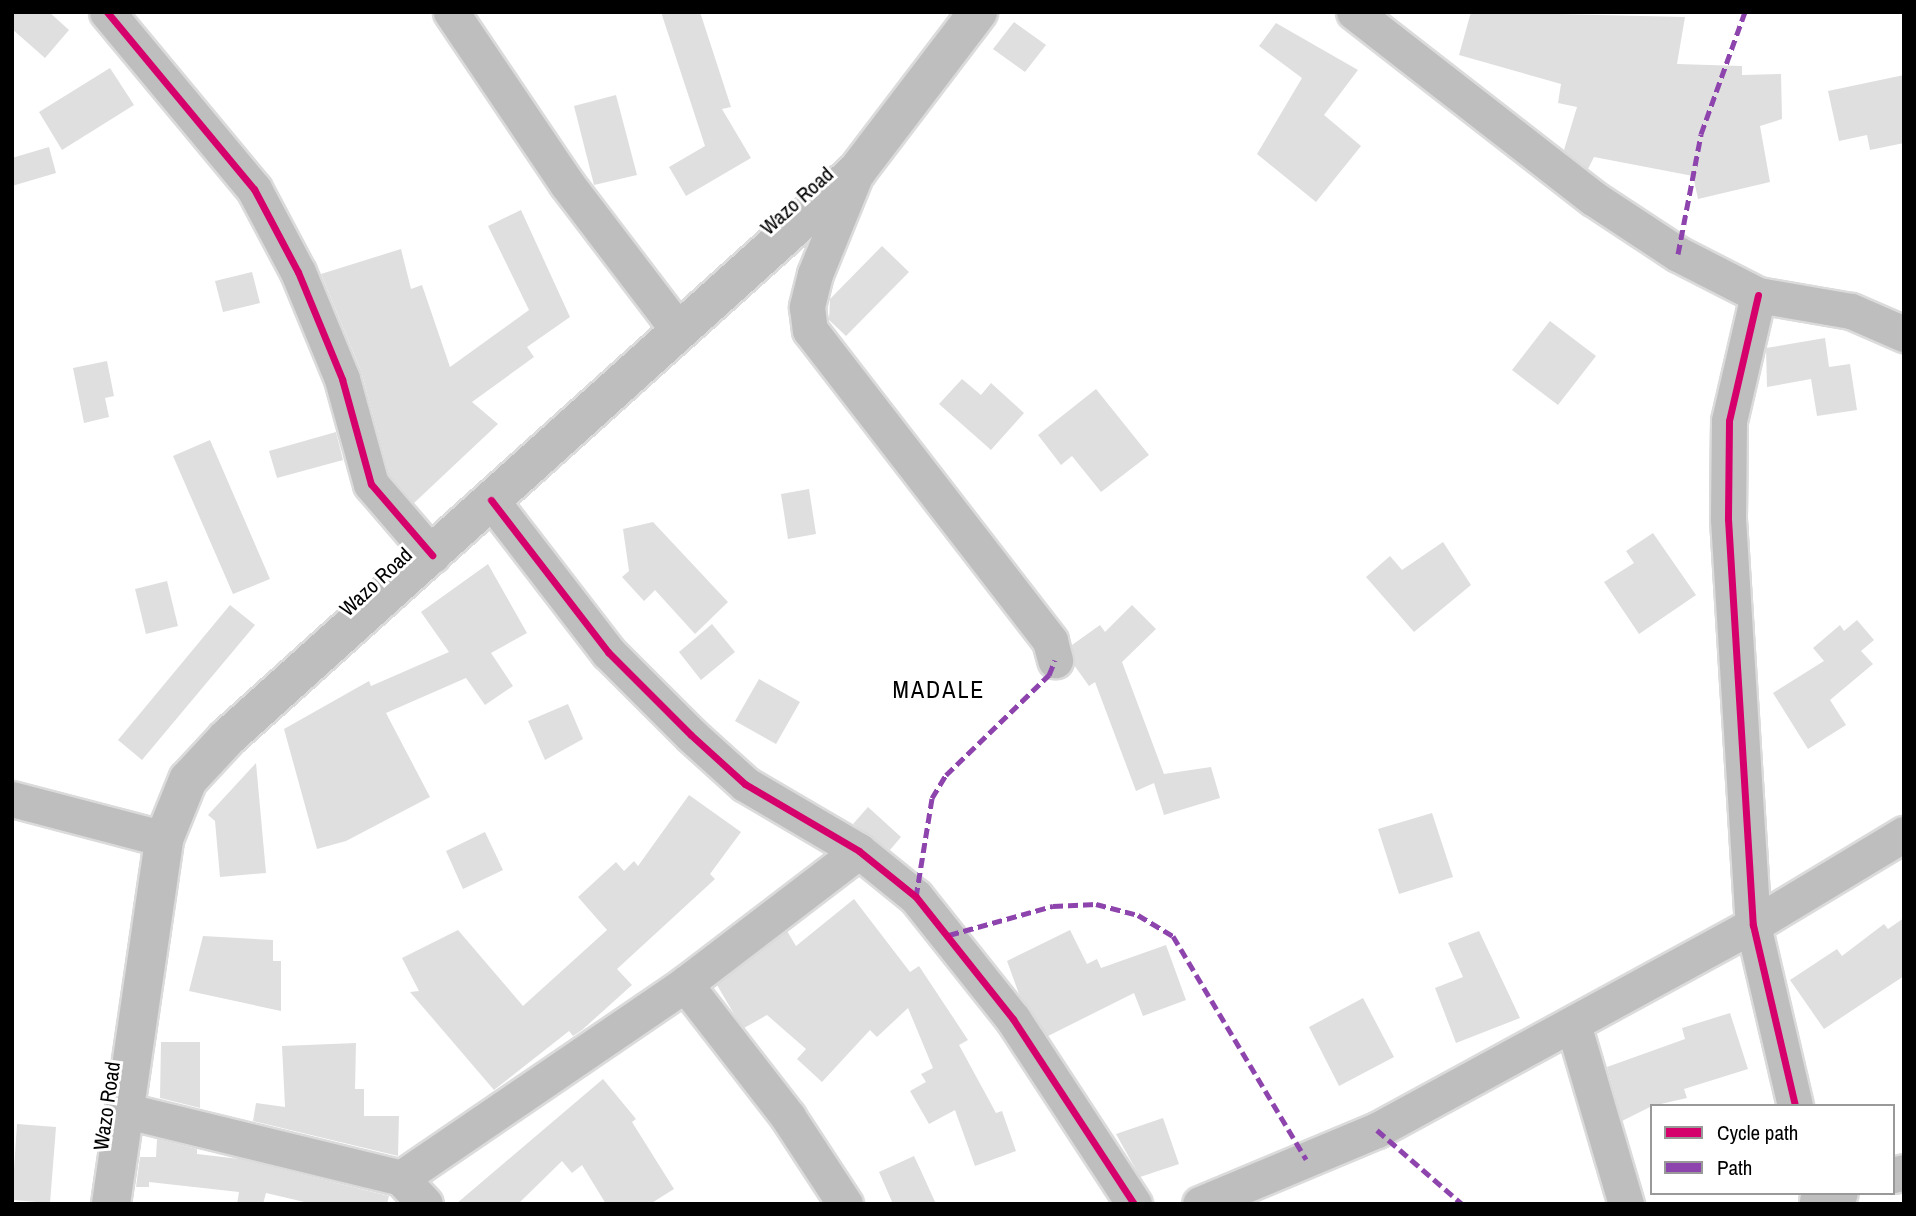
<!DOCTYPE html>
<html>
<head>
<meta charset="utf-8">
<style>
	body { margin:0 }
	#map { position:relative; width:1916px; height:1216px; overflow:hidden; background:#fff; font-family:"Archivo Narrow",sans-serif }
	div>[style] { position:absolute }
	.building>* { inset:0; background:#dfdfdf }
	.roads { filter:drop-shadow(2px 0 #dbdbdb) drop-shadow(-2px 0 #dbdbdb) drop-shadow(0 2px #dbdbdb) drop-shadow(0 -2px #dbdbdb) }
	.minor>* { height:35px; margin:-17.5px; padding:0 17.5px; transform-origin:17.5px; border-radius:17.5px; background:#bebebe }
	.major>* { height:38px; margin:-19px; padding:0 19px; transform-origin:19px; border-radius:19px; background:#bebebe }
	.quiet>* { height:5px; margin-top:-2.5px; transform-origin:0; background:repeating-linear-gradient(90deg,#8e44ad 0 10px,transparent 0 15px) }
	.cycleway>* { height:7px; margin:-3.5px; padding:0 3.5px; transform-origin:3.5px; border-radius:3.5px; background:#d6006c }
	span { translate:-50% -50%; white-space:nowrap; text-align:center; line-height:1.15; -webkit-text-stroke:6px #fff; paint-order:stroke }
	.street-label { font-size:21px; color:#000 }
	.quarter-label { font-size:24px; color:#000; letter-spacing:2px }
	.frame { position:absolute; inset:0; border:14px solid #000; pointer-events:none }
	.legend { position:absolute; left:1650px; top:1104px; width:245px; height:91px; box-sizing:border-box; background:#fff; border:2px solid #999; margin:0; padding:9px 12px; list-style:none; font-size:21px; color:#000 }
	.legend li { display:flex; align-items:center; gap:14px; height:35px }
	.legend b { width:35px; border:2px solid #999 }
</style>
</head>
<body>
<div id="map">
	<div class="building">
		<i style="clip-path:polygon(12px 12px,49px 12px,69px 30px,45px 58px,12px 29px)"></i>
		<i style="clip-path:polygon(661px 12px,700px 12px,731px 107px,722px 109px,751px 158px,686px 196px,669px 167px,705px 146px)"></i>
		<i style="clip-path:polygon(1471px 12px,1685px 17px,1677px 64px,1742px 66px,1742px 75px,1781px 74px,1782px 119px,1760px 126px,1770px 182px,1698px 199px,1693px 176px,1594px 157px,1588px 169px,1564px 150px,1577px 107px,1558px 103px,1561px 84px,1459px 55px)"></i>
		<i style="clip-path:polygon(1014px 22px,1046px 45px,1025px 72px,993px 49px)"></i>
		<i style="clip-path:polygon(1276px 23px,1358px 70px,1324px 115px,1361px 146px,1316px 202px,1257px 154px,1302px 78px,1259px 46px)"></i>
		<i style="clip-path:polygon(110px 68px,134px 105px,62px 150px,39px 112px)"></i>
		<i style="clip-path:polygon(1904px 75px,1904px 143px,1870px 150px,1867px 135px,1839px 141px,1828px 91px)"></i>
		<i style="clip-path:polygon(616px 95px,637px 175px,594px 185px,574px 106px)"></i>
		<i style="clip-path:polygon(49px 147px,56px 173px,12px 186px,12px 158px)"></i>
		<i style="clip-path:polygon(521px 210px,570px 317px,527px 347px,534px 357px,472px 402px,498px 424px,414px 503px,389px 474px,361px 371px,321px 274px,401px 249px,411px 289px,422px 285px,450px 367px,529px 310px,488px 226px)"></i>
		<i style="clip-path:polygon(882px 246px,909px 272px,846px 336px,829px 320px,830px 299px)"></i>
		<i style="clip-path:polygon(252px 272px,260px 303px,223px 312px,215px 281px)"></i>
		<i style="clip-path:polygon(1550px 321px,1596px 356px,1558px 405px,1512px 370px)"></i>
		<i style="clip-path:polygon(1825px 338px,1829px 367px,1850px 364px,1857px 410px,1817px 416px,1811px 379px,1767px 387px,1766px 348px)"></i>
		<i style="clip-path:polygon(107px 361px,114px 396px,105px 398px,109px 417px,84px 423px,73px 368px)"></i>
		<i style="clip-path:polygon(962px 379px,981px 395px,991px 383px,1024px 413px,991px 450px,939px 404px)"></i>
		<i style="clip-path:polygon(1096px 389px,1149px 455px,1101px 492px,1072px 456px,1061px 465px,1038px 435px)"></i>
		<i style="clip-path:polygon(336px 432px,343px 460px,277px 478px,269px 451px)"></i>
		<i style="clip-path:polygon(210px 440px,270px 579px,233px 594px,173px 456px)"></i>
		<i style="clip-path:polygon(809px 489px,816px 534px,788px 539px,781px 494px)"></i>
		<i style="clip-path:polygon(653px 522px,728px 602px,695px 634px,655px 590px,644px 601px,622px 577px,629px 571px,623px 529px)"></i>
		<i style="clip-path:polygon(1653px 533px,1696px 595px,1639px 634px,1604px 582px,1634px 563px,1626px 551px)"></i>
		<i style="clip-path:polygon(1443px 542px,1471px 585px,1414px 632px,1366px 577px,1390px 556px,1402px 570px)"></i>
		<i style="clip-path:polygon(488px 564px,527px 633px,491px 653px,513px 686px,485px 705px,466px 678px,386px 713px,430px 797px,346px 841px,317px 849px,284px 729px,369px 681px,371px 686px,449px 652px,421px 612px)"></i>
		<i style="clip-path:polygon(167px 581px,178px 626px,146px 634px,135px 589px)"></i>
		<i style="clip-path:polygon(230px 605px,255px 625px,142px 760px,118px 740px)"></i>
		<i style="clip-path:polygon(1132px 605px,1156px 629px,1122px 662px,1164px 774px,1211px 767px,1220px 798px,1164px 815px,1154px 783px,1136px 791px,1095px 682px,1089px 686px,1074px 665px,1072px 645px,1100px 625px,1105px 632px)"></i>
		<i style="clip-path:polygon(1857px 620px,1874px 640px,1861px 651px,1873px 664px,1830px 700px,1846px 725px,1808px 749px,1773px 693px,1824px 661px,1813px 648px,1840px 625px,1844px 631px)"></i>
		<i style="clip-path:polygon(712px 624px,735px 652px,701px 680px,679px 652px)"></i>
		<i style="clip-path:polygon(759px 679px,800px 702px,776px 744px,735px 721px)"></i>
		<i style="clip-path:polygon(568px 704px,583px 739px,545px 760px,528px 721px)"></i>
		<i style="clip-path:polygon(256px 763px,266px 873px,220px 877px,215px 821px,208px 815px)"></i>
		<i style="clip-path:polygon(689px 795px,741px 832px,710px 874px,715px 879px,617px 969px,632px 985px,582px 1030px,573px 1036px,569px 1031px,494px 1090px,410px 992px,419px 991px,402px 958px,458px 930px,523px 1006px,607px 930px,578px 897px,616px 862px,624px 871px,634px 861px,638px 866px)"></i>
		<i style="clip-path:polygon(868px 807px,901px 837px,890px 850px,853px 824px)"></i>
		<i style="clip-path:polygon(1432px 813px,1453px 877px,1399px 894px,1378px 829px)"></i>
		<i style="clip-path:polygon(485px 832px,503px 870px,463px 889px,446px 851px)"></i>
		<i style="clip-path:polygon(854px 899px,910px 972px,919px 966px,968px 1040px,959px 1045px,996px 1113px,1002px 1111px,1016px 1151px,975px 1166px,955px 1110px,929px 1124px,910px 1091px,926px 1082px,921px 1074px,933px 1068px,908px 1008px,877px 1037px,870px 1030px,822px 1082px,797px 1059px,806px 1049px,767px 1015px,744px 1028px,734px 1014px,717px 985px,787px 931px,796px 946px)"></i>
		<i style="clip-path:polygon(1904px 918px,1904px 976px,1824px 1029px,1790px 980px,1837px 949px,1842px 956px,1884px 924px,1888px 929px)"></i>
		<i style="clip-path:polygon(1070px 930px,1087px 964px,1097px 959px,1101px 968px,1166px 945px,1186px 1000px,1143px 1016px,1134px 993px,1048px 1036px,1019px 994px,1007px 961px)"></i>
		<i style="clip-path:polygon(1479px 931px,1520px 1018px,1456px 1043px,1435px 988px,1463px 977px,1448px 943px)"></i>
		<i style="clip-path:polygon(203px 936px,273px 940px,273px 961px,281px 961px,281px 1011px,189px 991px)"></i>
		<i style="clip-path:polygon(1363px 998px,1394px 1057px,1339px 1086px,1309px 1027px)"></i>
		<i style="clip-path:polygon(1730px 1013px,1748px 1069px,1684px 1089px,1687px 1098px,1652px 1106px,1622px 1121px,1607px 1067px,1685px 1039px,1682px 1028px)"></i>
		<i style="clip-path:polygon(161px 1042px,200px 1042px,200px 1108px,160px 1098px)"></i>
		<i style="clip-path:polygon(356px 1043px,355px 1089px,364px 1089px,364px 1116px,399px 1116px,398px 1156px,253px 1121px,256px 1103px,285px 1107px,282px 1046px)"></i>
		<i style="clip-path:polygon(603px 1079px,636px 1119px,632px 1122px,674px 1189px,650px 1204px,606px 1204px,582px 1165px,572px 1173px,562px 1161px,518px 1204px,456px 1204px)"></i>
		<i style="clip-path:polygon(1163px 1118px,1179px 1164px,1140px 1177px,1116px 1134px)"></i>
		<i style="clip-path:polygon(17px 1124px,56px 1127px,50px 1203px,12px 1200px)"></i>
		<i style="clip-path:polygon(157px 1139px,197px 1149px,197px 1154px,240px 1159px,389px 1196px,387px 1204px,313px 1204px,266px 1193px,263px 1204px,237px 1204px,239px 1192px,149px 1182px,149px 1187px,136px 1187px,140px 1157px,156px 1157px)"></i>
		<i style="clip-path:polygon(914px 1156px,921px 1171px,936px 1204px,893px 1204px,879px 1172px)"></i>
	</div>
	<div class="roads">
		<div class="minor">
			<i style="left:107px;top:12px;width:230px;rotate:50.3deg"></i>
			<i style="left:254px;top:189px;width:94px;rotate:62.1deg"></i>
			<i style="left:298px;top:272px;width:116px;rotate:67.6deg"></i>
			<i style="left:342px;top:379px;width:109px;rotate:74.6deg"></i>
			<i style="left:371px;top:484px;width:94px;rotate:49.3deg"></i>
			<i style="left:451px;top:12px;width:207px;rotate:56deg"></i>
			<i style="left:567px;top:184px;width:185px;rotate:52.7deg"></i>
			<i style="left:1354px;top:12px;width:303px;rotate:37.9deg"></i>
			<i style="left:1593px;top:198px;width:102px;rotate:33.4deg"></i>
			<i style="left:1678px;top:254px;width:90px;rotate:27.1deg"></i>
			<i style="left:1758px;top:295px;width:94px;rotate:9.8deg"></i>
			<i style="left:1851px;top:311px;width:58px;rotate:23.5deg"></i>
			<i style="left:857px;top:171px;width:111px;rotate:112.2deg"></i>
			<i style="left:815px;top:274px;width:34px;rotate:104deg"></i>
			<i style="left:807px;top:307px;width:23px;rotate:83deg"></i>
			<i style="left:810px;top:330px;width:393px;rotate:52.3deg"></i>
			<i style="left:1050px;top:641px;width:20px;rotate:75deg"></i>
			<i style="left:1758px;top:295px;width:129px;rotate:103deg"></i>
			<i style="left:1729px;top:421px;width:98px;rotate:90.6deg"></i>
			<i style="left:1728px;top:519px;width:407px;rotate:86.5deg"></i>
			<i style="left:1753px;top:925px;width:186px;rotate:76.9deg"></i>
			<i style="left:491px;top:500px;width:192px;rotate:52.4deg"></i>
			<i style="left:608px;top:652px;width:117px;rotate:45deg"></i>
			<i style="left:691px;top:735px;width:73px;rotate:42.2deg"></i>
			<i style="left:745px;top:784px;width:132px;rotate:30.4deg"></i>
			<i style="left:859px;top:851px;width:73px;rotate:38.9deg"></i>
			<i style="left:916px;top:897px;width:156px;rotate:51.5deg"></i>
			<i style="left:1013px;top:1019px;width:221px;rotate:56.8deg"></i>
			<i style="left:12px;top:799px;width:157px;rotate:14.7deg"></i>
			<i style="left:685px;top:984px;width:168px;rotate:52.2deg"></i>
			<i style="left:788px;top:1117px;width:104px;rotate:56.8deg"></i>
			<i style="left:1573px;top:1024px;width:188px;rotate:73.6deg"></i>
			<i style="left:123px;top:1110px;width:286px;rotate:13.7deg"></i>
			<i style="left:401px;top:1178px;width:35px;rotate:47deg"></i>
			<i style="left:1893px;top:1175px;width:11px;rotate:-15deg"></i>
			<i style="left:401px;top:1178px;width:344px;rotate:-34.3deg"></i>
			<i style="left:685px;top:984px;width:219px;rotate:-37.4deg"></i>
			<i style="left:1817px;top:1201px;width:24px;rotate:-19deg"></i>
			<i style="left:1200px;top:1204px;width:192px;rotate:-22.7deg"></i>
			<i style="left:1377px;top:1130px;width:428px;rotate:-28.6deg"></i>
			<i style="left:1753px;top:925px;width:176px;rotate:-31.1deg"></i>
		</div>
		<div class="major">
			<i style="left:111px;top:1204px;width:369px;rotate:-81.7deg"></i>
			<i style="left:164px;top:839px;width:64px;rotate:-67.9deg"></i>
			<i style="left:188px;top:780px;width:57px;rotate:-47.1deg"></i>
			<i style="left:227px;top:738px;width:848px;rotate:-41.99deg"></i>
			<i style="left:857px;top:171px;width:200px;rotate:-52.7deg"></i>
		</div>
	</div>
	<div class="quiet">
		<i style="left:1678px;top:254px;width:122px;rotate:-79.1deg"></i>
		<i style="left:1701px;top:134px;width:130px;rotate:-70.2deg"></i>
		<i style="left:916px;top:897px;width:100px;rotate:-80.8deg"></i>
		<i style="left:932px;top:798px;width:27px;rotate:-59deg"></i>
		<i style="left:946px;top:775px;width:144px;rotate:-44.2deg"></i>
		<i style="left:1049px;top:675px;width:16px;rotate:-68deg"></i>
		<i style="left:949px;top:935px;width:108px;rotate:-15.6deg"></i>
		<i style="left:1053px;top:906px;width:43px;rotate:-2.7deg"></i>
		<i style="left:1096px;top:904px;width:43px;rotate:14.7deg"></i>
		<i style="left:1138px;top:915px;width:41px;rotate:31deg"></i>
		<i style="left:1173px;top:936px;width:260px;rotate:59.2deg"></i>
		<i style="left:1377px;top:1130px;width:113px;rotate:41deg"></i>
	</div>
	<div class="cycleway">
		<i style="left:107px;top:12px;width:230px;rotate:50.3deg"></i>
		<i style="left:254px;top:189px;width:94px;rotate:62.1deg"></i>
		<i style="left:298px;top:272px;width:116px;rotate:67.6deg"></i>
		<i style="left:342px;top:379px;width:109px;rotate:74.6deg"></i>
		<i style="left:371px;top:484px;width:94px;rotate:49.3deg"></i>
		<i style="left:1758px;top:295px;width:129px;rotate:103deg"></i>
		<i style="left:1729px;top:421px;width:98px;rotate:90.6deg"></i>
		<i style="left:1728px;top:519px;width:407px;rotate:86.5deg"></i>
		<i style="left:1753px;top:925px;width:186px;rotate:76.9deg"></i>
		<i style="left:491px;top:500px;width:192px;rotate:52.4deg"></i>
		<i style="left:608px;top:652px;width:117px;rotate:45deg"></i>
		<i style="left:691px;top:735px;width:73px;rotate:42.2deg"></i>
		<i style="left:745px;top:784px;width:132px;rotate:30.4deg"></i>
		<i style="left:859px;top:851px;width:73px;rotate:38.9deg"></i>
		<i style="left:916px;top:897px;width:156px;rotate:51.5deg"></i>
		<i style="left:1013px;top:1019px;width:221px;rotate:56.8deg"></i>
	</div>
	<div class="street-label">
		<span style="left:797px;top:201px;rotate:-42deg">Wazo Road</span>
		<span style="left:376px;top:582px;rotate:-43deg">Wazo Road</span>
		<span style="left:107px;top:1106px;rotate:-82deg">Wazo Road</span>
	</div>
	<div class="quarter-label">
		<span style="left:939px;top:690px">MADALE</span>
	</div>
	<div class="frame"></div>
	<ul class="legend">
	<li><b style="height:9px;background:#d6006c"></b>Cycle path</li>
	<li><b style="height:9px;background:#8e44ad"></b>Path</li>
	</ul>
</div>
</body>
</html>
